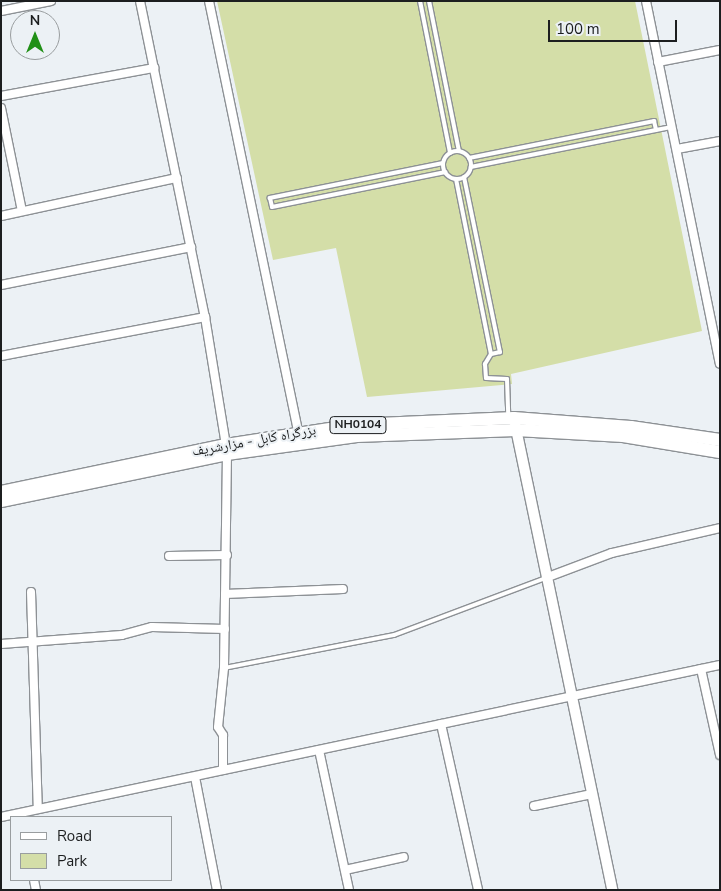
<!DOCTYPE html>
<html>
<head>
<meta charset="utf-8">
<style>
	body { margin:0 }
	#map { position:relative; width:721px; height:891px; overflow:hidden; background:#ecf1f5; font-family:"Nunito Sans","Noto Naskh Arabic",sans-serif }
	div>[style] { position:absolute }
	.green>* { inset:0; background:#d4dea8 }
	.roads { filter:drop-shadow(1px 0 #8d9195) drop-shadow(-1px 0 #8d9195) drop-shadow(0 1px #8d9195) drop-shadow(0 -1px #8d9195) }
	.service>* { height:4px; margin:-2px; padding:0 2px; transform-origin:2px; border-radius:2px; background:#fff }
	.service>.ring { margin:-2px; padding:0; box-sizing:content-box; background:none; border:4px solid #fff; border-radius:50% }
	.minor>* { height:8px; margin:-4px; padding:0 4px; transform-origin:4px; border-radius:4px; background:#fff }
	.tertiary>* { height:10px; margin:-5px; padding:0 5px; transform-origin:5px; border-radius:5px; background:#fff }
	.trunk>* { height:12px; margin:-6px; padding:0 6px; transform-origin:6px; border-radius:6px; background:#fff }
	span { translate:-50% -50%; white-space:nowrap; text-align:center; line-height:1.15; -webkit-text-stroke:4px #ecf1f5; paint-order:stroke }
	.shield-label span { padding:1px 4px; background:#ecf1f5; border:1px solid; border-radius:4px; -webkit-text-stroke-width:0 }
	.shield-label { font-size:12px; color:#1c1e1f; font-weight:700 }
	.street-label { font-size:14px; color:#1c1e1f }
	.frame { position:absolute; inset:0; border:2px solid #1c1e1f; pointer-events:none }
	.legend { position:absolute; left:10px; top:816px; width:162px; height:65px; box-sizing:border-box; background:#ecf1f5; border:1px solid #999d9f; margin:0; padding:6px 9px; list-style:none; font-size:15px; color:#1c1e1f }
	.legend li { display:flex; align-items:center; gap:10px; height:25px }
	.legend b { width:25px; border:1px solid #999d9f }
	.north { position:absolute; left:10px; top:10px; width:50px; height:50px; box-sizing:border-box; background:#ecf1f5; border:1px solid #999d9f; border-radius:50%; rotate:0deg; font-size:14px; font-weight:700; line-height:20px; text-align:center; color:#1c1e1f }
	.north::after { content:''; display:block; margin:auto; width:18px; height:22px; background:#219017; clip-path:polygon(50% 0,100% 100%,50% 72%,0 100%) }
	.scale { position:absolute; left:548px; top:20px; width:129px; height:22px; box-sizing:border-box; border:2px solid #1c1e1f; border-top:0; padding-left:6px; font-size:15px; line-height:18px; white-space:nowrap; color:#1c1e1f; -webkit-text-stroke:4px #ecf1f5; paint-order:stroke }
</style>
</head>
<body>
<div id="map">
	<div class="green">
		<i style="clip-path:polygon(217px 1px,635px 1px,702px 331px,511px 374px,512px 384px,367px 397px,336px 248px,273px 260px)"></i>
	</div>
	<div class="roads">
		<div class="service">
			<i style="left:420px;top:1px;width:155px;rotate:78.8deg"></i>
			<i style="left:429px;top:1px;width:153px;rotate:78.7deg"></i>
			<i style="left:656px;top:130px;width:15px;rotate:-11deg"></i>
			<i class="ring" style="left:443px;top:151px;width:24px;height:24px"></i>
			<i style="left:469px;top:158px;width:189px;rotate:-11.3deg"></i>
			<i style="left:654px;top:121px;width:9px;rotate:77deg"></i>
			<i style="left:656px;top:130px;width:189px;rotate:168.7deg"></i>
			<i style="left:443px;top:163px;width:177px;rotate:168.6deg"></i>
			<i style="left:270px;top:198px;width:9px;rotate:77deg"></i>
			<i style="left:272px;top:207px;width:177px;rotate:-11.4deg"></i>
			<i style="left:464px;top:177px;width:179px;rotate:78.4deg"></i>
			<i style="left:500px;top:352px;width:9px;rotate:167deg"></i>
			<i style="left:491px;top:354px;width:12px;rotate:121deg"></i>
			<i style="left:485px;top:364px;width:14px;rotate:86deg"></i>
			<i style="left:486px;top:378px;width:21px;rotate:3deg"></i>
			<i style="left:507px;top:379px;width:37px;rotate:88deg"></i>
			<i style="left:456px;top:179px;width:178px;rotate:78.7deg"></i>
			<i style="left:224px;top:668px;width:173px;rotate:-11deg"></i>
			<i style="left:394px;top:635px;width:162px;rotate:-20.6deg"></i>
		</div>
		<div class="minor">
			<i style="left:140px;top:1px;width:323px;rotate:78.4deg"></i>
			<i style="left:205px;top:317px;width:130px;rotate:80.7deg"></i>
			<i style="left:209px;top:1px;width:440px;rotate:78.3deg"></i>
			<i style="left:646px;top:1px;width:370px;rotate:78.5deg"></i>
			<i style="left:1px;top:11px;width:51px;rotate:-11.3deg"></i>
			<i style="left:658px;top:62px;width:63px;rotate:-11deg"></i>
			<i style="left:1px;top:96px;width:156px;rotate:-10.4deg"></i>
			<i style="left:1px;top:108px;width:105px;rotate:78.5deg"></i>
			<i style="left:677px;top:149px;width:44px;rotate:-10.5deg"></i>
			<i style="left:1px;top:216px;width:180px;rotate:-12.2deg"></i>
			<i style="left:1px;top:285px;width:194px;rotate:-11.3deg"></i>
			<i style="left:1px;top:356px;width:208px;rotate:-10.8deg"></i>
			<i style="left:169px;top:556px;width:58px;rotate:-1deg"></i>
			<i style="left:548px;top:577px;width:68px;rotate:-20.6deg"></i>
			<i style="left:612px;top:553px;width:111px;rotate:-13deg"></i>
			<i style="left:31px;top:592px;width:217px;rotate:88.2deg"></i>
			<i style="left:225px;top:594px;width:118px;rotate:-2.4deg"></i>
			<i style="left:1px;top:644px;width:121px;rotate:-4.3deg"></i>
			<i style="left:122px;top:635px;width:31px;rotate:-15deg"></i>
			<i style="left:152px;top:627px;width:73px;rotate:1.6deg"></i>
			<i style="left:701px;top:669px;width:88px;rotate:77.5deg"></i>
			<i style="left:441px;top:724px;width:170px;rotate:77.4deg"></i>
			<i style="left:319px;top:750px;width:143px;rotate:77.9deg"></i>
			<i style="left:223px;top:770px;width:35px;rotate:-90deg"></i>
			<i style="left:223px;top:735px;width:9px;rotate:-122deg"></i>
			<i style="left:218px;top:727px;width:59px;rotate:-84.2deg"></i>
			<i style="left:224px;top:668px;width:214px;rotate:-89.2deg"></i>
			<i style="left:195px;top:777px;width:115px;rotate:79deg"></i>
			<i style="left:534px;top:806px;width:59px;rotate:-11.7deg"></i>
			<i style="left:1px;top:817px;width:735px;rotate:-11.94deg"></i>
			<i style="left:345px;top:870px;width:60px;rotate:-12.4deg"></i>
			<i style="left:34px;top:880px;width:10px;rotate:79deg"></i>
		</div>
		<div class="tertiary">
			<i style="left:515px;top:424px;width:476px;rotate:78.2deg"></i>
		</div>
		<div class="trunk">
			<i style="left:1px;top:492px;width:230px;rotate:-11.8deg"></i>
			<i style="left:226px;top:445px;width:131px;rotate:-8.8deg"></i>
			<i style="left:355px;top:425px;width:159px;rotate:-2.5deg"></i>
			<i style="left:514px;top:418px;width:117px;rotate:4.4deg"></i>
			<i style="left:631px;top:427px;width:90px;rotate:8.3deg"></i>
			<i style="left:1px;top:501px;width:231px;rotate:-11.7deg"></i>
			<i style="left:227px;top:454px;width:131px;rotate:-7.9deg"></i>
			<i style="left:357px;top:436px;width:159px;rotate:-2.2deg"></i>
			<i style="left:516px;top:430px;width:107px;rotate:3.2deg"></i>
			<i style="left:623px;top:436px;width:98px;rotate:9.4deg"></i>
		</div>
	</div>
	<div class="shield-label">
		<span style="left:358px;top:425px">NH0104</span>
	</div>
	<div class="street-label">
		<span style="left:254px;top:441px;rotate:-10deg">بزرگراه کابل - مزارشریف</span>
	</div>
	<div class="frame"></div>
	<ul class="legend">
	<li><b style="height:6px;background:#fff"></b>Road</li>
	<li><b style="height:14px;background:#d4dea8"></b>Park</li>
	</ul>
	<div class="north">N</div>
	<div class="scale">100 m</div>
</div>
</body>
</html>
